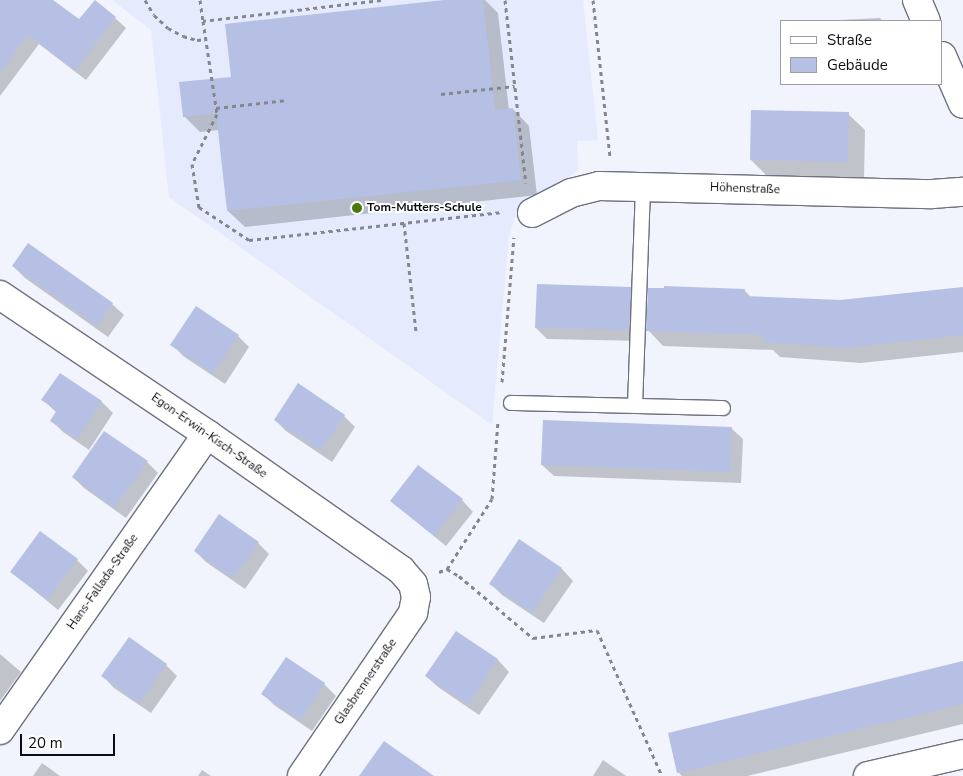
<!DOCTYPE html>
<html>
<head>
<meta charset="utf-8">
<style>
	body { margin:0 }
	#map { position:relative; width:963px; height:776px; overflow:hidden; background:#f1f4fd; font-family:"Nunito Sans",sans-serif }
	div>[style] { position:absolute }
	.built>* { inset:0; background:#e5ebfd }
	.shadow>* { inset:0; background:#0003 }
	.building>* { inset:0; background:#b5c0e4 }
	.path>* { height:3px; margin-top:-1.5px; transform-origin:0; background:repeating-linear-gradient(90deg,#85878e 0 4px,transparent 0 8px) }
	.roads { filter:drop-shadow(1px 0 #6e727f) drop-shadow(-1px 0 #6e727f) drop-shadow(0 1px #6e727f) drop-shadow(0 -1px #6e727f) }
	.lane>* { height:14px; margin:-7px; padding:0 7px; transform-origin:7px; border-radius:7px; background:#fff }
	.street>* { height:28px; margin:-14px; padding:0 14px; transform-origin:14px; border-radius:14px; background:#fff }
	.dots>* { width:14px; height:14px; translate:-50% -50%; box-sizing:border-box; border:2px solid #fff; border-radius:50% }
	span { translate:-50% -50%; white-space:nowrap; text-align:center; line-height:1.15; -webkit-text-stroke:4px #fff; paint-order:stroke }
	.street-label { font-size:12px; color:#0b0c11 }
	.poi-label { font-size:12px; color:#0b0c11; font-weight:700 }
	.left { translate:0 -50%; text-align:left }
	.legend { position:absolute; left:780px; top:20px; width:162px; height:65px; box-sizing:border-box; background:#fff; border:1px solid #9d9ea0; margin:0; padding:6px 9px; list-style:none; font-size:15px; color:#0b0c11 }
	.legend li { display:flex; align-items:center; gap:10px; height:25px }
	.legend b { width:25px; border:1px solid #9d9ea0 }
	.scale { position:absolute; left:20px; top:734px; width:95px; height:22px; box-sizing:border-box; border:2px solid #0b0c11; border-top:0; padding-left:6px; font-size:15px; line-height:18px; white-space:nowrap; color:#0b0c11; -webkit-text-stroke:4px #fff; paint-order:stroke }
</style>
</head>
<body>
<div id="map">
	<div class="built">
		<i style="clip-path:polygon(112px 0,583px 0,598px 140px,577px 141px,578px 170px,515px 218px,509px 236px,492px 425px,169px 197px,151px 30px)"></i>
	</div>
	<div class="shadow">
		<i style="clip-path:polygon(0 0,51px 0,79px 21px,115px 18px,126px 28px,86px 80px,39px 44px,0 96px)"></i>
		<i style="clip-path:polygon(455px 0,485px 0,498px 13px,509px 110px,513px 109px,529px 126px,537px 195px,245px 227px,228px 211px,219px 130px,200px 132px,184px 116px)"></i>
		<i style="clip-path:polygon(880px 18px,883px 21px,840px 21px,840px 20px)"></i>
		<i style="clip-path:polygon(848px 114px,865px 130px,864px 178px,767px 176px,751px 160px)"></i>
		<i style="clip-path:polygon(13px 266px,112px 304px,124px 315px,108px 337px,25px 278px)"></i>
		<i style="clip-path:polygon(630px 288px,641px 300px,640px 341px,547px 339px,536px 328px)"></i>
		<i style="clip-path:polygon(963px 289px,963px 352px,861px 363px,780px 357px,773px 350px,663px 346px,648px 330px,744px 290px,751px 297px,840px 302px)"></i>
		<i style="clip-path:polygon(238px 336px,249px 347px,225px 384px,183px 356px,172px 344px)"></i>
		<i style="clip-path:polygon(60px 375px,102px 402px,113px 413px,89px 450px,63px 432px,52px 421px,57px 413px,43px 400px)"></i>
		<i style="clip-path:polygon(344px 416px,355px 427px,332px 462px,286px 431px,275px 420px)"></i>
		<i style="clip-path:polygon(731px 428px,743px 439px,741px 483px,554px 476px,542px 465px)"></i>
		<i style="clip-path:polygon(147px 462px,158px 473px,126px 518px,84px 488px,73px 477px)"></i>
		<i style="clip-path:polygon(462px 500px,473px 512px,446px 546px,391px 501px)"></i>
		<i style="clip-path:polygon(520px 541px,562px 569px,573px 581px,544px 623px,502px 595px,491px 584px)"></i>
		<i style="clip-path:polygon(258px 543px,269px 554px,245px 589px,206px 562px,195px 551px)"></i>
		<i style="clip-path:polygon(77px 560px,88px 571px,58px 610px,11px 571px)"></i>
		<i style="clip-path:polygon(456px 632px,498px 660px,509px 672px,479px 715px,438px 687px,426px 676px)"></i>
		<i style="clip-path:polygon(0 654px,21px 672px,0 701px)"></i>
		<i style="clip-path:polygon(287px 658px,324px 684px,336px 696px,312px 731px,274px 705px,263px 694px)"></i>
		<i style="clip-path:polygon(963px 662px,963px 724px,747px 776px,682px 776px,678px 772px)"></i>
		<i style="clip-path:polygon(166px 665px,177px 676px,151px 713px,114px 688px,103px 676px)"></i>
		<i style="clip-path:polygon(603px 760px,626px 776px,593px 776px)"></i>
		<i style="clip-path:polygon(42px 763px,60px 776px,33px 776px)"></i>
		<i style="clip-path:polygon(202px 770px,211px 776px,198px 776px)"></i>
	</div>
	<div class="building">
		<i style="clip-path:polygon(0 0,53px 0,79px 19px,95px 0,116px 17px,75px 71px,28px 35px,0 72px)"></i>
		<i style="clip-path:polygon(444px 0,483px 0,495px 110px,513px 108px,521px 180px,227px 211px,216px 113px,183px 117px,179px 82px,231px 77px,225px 24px)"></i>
		<i style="clip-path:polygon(751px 110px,849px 112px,848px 162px,750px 160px)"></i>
		<i style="clip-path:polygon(28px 243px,113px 303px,97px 326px,12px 266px)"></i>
		<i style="clip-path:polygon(537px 284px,631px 287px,629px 330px,535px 328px)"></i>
		<i style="clip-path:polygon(664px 286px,745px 289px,744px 296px,840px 300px,963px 287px,963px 335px,845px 348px,764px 342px,764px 335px,646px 331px,648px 288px,664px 288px)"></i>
		<i style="clip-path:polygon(196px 306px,239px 335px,213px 374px,170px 345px)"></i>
		<i style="clip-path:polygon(60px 373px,102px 401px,77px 439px,50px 421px,57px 410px,41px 400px)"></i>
		<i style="clip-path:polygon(298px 383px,345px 415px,321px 451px,274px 420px)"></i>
		<i style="clip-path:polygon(543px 420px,732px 427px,730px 472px,541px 465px)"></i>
		<i style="clip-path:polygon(104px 431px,148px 461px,114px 508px,72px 477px)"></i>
		<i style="clip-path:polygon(418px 465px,463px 499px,434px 536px,390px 501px)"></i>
		<i style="clip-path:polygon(219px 514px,259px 542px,233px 578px,194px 551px)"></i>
		<i style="clip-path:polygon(40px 531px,78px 559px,47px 600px,10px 572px)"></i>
		<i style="clip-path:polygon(519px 539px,562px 568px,532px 613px,489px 584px)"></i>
		<i style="clip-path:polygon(456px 631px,498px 659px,468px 705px,425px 676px)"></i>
		<i style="clip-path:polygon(129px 637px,167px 664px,139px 703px,101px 676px)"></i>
		<i style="clip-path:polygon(286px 657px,325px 683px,300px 720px,261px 694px)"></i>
		<i style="clip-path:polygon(963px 661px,963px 704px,677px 773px,668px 733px)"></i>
		<i style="clip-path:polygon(384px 741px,434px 776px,359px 776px)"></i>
	</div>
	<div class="path">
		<i style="left:145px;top:0;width:17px;rotate:59deg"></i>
		<i style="left:154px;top:15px;width:19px;rotate:43deg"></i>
		<i style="left:168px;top:28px;width:17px;rotate:28deg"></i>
		<i style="left:183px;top:36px;width:15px;rotate:16deg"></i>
		<i style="left:197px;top:40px;width:9px;rotate:-6deg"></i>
		<i style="left:200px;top:0;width:21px;rotate:82deg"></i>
		<i style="left:381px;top:0;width:179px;rotate:173.3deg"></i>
		<i style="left:203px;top:21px;width:94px;rotate:81.4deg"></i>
		<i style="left:217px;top:114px;width:56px;rotate:116.6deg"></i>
		<i style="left:192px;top:164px;width:44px;rotate:80.8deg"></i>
		<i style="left:199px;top:207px;width:60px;rotate:33.4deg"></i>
		<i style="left:249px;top:240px;width:255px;rotate:-6.3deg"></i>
		<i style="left:505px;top:0;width:184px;rotate:83.5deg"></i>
		<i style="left:593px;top:0;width:157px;rotate:83.8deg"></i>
		<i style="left:441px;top:94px;width:74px;rotate:-6.2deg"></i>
		<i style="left:216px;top:108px;width:71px;rotate:-6.4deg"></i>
		<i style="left:404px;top:223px;width:110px;rotate:83.7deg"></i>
		<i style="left:502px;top:382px;width:145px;rotate:-85.3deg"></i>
		<i style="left:447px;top:569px;width:83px;rotate:-57.3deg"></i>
		<i style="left:492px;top:499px;width:78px;rotate:-85.6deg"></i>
		<i style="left:439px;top:572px;width:9px;rotate:-21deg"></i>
		<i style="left:447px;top:569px;width:14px;rotate:30deg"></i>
		<i style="left:459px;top:576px;width:97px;rotate:40deg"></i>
		<i style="left:533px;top:638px;width:64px;rotate:-7.1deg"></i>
		<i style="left:597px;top:630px;width:160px;rotate:66deg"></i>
	</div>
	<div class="roads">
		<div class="lane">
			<i style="left:511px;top:403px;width:212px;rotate:1.4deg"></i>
			<i style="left:635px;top:406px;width:220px;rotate:-87.9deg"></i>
		</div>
		<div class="street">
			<i style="left:917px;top:0;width:23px;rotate:67deg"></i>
			<i style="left:942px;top:56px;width:52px;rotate:66.4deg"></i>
			<i style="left:532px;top:213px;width:44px;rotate:-27.1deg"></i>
			<i style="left:571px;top:193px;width:29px;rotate:-14deg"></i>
			<i style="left:599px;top:186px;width:333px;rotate:1.4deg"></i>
			<i style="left:932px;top:194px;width:31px;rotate:-4deg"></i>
			<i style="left:0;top:295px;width:249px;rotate:33.9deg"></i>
			<i style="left:207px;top:434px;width:237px;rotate:35deg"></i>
			<i style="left:401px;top:570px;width:18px;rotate:49deg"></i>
			<i style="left:413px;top:584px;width:13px;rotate:77deg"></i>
			<i style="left:416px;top:597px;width:16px;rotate:101deg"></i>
			<i style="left:413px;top:613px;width:197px;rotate:124.3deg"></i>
			<i style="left:0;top:730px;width:361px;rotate:-55deg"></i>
			<i style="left:868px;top:776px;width:98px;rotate:-13deg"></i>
		</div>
	</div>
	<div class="dots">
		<i style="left:357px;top:208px;background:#477a07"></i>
	</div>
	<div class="street-label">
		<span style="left:745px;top:189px;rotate:2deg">Höhenstraße</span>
		<span style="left:209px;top:436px;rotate:35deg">Egon-Erwin-Kisch-Straße</span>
		<span style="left:103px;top:582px;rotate:-55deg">Hans-Fallada-Straße</span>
		<span style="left:366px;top:682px;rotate:-56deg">Glasbrennerstraße</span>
	</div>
	<div class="poi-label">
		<span class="left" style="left:367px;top:208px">Tom-Mutters-Schule</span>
	</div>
	<ul class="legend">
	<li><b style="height:6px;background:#fff"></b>Straße</li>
	<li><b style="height:14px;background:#b5c0e4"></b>Gebäude</li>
	</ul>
	<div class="scale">20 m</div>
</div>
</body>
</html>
